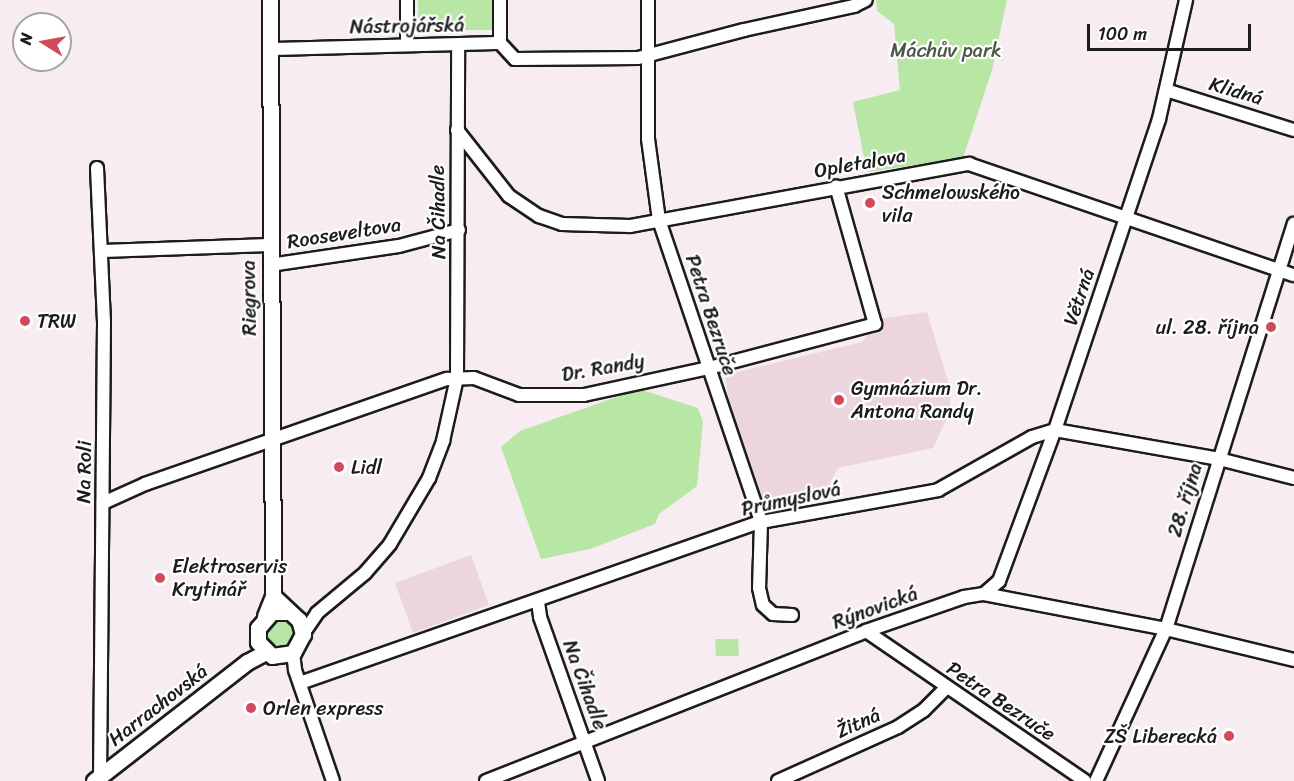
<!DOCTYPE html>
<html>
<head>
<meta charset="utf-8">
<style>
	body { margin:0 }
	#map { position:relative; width:1294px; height:781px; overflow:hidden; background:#f7ecf1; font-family:Sriracha,sans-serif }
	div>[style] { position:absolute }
	.built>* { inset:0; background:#edd5e0 }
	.green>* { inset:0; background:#b7e6a5 }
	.roads { filter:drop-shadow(2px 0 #1c1c1c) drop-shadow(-2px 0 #1c1c1c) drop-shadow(0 2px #1c1c1c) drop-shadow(0 -2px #1c1c1c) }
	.minor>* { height:12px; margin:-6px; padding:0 6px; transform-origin:6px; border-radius:6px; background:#fff }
	.tertiary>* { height:15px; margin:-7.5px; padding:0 7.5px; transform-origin:7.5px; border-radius:7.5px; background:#fff }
	.dots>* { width:16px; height:16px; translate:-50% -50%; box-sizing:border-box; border:3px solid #fff; border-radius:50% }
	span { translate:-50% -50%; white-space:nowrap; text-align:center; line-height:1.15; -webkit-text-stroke:4.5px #fff; paint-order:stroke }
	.street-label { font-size:20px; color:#1c1c1c }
	.park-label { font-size:20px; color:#4a5945 }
	.poi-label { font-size:20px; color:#1c1c1c }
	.left { translate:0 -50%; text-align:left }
	.right { translate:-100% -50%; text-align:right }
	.north { position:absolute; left:12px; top:12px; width:60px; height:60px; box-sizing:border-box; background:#fff; border:2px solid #a4a4a4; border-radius:50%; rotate:281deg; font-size:16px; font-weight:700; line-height:24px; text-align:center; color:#1c1c1c }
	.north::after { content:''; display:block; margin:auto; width:21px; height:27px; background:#d1495b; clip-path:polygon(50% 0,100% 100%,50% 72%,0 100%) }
	.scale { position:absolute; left:1087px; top:24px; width:164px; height:27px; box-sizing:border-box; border:3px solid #1c1c1c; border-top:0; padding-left:8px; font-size:18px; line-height:21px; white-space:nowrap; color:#1c1c1c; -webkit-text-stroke:4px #fff; paint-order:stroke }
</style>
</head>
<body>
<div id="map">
	<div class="built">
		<i style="clip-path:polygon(927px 312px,950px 388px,950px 412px,933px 448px,838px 468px,825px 492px,762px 504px,731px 415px,725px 375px,862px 342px,867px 335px,883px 332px,879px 319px)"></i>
		<i style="clip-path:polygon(471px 555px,489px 605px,413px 633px,395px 583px)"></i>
	</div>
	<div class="green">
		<i style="clip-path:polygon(418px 0,494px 0,494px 30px,418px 30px)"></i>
		<i style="clip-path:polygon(876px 0,1007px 0,992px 70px,963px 158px,867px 172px,853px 102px,900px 90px,894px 24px,877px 11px)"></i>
		<i style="clip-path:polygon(639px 389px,698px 408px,703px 422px,697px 486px,659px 514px,655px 524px,590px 549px,541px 559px,501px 447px,520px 431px)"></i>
		<i style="clip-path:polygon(287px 617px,296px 627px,295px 643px,277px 651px,264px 641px,263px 634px,270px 619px)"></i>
		<i style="clip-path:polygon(715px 639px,738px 639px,739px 656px,716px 656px)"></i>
	</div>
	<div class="roads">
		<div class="minor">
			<i style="left:407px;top:0;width:45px;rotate:90deg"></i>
			<i style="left:648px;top:0;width:139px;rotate:90deg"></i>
			<i style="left:648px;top:139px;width:82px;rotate:82.3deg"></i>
			<i style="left:659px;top:220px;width:319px;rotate:71.3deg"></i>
			<i style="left:761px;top:522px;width:66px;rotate:91.7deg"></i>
			<i style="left:759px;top:588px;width:17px;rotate:77deg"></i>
			<i style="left:763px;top:605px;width:13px;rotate:42deg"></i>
			<i style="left:773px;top:614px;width:19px;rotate:3deg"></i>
			<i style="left:500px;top:43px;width:22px;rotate:47deg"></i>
			<i style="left:515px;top:59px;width:123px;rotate:-0.5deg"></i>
			<i style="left:638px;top:58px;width:110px;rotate:-14.8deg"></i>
			<i style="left:744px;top:30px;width:113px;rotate:-12.3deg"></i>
			<i style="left:854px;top:6px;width:13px;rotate:-27deg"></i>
			<i style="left:500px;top:43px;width:43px;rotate:-90deg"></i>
			<i style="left:271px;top:49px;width:229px;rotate:-1.5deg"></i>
			<i style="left:1166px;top:90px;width:134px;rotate:17.4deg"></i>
			<i style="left:457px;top:130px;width:84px;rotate:51.8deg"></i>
			<i style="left:509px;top:196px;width:36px;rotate:34deg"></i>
			<i style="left:539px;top:216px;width:24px;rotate:19deg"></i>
			<i style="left:562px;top:224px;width:68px;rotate:1.7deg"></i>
			<i style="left:630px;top:226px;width:345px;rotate:-10.4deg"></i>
			<i style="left:969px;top:164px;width:343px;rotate:18.9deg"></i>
			<i style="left:97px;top:168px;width:155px;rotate:87.4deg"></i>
			<i style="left:104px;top:323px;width:454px;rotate:90.5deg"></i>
			<i style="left:103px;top:251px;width:166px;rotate:-2.1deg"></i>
			<i style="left:270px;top:265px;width:130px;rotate:-8.4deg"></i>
			<i style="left:399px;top:246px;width:62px;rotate:-14.9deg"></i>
			<i style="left:103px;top:503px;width:46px;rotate:-24.3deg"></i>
			<i style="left:145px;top:484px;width:320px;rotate:-19.2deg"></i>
			<i style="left:447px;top:379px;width:27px;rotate:-2deg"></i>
			<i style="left:474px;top:378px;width:48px;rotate:20.7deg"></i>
			<i style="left:519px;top:395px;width:65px"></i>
			<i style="left:584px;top:395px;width:128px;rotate:-12.2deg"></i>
			<i style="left:709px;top:368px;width:172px;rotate:-14.8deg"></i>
			<i style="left:875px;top:324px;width:143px;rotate:-105.8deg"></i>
			<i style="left:984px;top:594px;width:20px;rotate:-41deg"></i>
			<i style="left:999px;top:581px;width:161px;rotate:-69.7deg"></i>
			<i style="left:1055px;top:430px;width:328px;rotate:-71.5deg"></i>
			<i style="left:1159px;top:119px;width:122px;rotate:-77.2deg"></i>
			<i style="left:538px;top:602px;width:15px;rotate:82deg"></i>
			<i style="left:540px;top:617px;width:174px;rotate:70.5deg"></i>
			<i style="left:866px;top:631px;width:265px;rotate:34.4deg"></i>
			<i style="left:303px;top:634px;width:25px;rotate:-56deg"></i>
			<i style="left:317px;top:613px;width:62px;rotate:-39.8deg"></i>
			<i style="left:365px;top:573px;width:38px;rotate:-49deg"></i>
			<i style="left:390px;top:544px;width:77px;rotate:-59.4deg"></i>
			<i style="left:429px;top:478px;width:40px;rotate:-69deg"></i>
			<i style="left:443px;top:441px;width:65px;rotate:-77.5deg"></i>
			<i style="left:457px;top:378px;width:333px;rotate:-89.8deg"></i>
			<i style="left:293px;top:653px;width:17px;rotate:83deg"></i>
			<i style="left:295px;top:670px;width:117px;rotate:71.1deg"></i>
			<i style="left:300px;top:683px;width:488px;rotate:-19.3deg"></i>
			<i style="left:761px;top:522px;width:180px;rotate:-10.2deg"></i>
			<i style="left:938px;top:490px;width:108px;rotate:-29.4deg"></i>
			<i style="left:1032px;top:437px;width:24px;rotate:-17deg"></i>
			<i style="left:1055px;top:430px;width:167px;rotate:10deg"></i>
			<i style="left:1219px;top:459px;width:77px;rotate:14.2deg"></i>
			<i style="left:486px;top:781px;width:409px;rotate:-21.5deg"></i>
			<i style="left:866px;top:631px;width:104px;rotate:-19.1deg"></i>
			<i style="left:964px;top:597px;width:20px;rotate:-9deg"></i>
			<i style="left:984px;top:594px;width:185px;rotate:10.9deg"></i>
			<i style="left:1166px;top:629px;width:132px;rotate:13.6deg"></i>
			<i style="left:778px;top:781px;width:132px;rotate:-24.2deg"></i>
			<i style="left:898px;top:727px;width:31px;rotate:-33deg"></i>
			<i style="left:924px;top:710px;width:31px;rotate:-45deg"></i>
			<i style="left:1096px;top:781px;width:167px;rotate:-65.3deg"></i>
			<i style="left:1166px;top:629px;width:425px;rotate:-72.5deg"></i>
		</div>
		<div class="tertiary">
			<i style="left:273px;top:596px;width:35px;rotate:43deg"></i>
			<i style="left:299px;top:620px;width:15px;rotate:74deg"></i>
			<i style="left:303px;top:634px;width:21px;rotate:118deg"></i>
			<i style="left:293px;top:653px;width:21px;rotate:172deg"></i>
			<i style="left:272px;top:656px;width:20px;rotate:-135deg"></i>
			<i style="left:258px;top:642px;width:14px;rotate:-90deg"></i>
			<i style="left:258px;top:628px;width:21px;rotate:-49deg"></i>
			<i style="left:272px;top:612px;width:14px"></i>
			<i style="left:265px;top:616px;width:22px;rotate:-68deg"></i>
			<i style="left:273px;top:596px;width:596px;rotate:-90.29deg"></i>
			<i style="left:94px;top:781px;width:194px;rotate:-37.9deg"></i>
			<i style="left:247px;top:662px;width:21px;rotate:-28deg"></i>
		</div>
	</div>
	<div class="dots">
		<i style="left:870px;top:203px;background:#d1495b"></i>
		<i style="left:25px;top:321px;background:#d1495b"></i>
		<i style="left:1271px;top:327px;background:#d1495b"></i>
		<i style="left:839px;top:400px;background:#d1495b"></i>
		<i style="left:339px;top:467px;background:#d1495b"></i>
		<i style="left:160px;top:578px;background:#d1495b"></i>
		<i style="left:251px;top:708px;background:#d1495b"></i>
		<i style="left:1229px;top:736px;background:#d1495b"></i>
	</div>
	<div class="street-label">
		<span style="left:407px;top:26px;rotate:-1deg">Nástrojářská</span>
		<span style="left:1236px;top:91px;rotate:17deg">Klidná</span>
		<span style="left:860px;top:163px;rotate:-10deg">Opletalova</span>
		<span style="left:438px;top:212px;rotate:-91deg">Na Čihadle</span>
		<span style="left:344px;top:233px;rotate:-9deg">Rooseveltova</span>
		<span style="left:1079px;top:297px;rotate:-71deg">Větrná</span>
		<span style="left:249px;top:298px;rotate:-91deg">Riegrova</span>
		<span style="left:711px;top:315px;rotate:72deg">Petra Bezruče</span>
		<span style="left:603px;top:368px;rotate:-10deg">Dr. Randy</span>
		<span style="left:84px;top:472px;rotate:-89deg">Na Roli</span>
		<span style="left:791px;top:499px;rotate:-12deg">Průmyslová</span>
		<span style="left:1185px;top:500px;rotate:-73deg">28. října</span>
		<span style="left:875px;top:608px;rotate:-20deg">Rýnovická</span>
		<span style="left:585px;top:685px;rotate:70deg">Na Čihadle</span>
		<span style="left:1001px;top:701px;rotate:34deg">Petra Bezruče</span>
		<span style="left:158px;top:705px;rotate:-38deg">Harrachovská</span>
		<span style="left:858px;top:723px;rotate:-24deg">Žitná</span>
	</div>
	<div class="park-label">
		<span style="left:946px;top:50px">Máchův park</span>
	</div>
	<div class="poi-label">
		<span class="left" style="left:882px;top:204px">Schmelowského<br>vila</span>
		<span class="left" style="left:37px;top:321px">TRW</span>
		<span class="right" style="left:1259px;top:327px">ul. 28. října</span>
		<span class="left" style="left:851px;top:400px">Gymnázium Dr.<br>Antona Randy</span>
		<span class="left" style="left:351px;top:467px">Lidl</span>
		<span class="left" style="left:172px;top:578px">Elektroservis<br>Krytinář</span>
		<span class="left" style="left:263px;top:708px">Orlen express</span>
		<span class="right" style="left:1217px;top:736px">ZŠ Liberecká</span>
	</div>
	<div class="north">N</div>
	<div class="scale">100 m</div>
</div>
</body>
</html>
